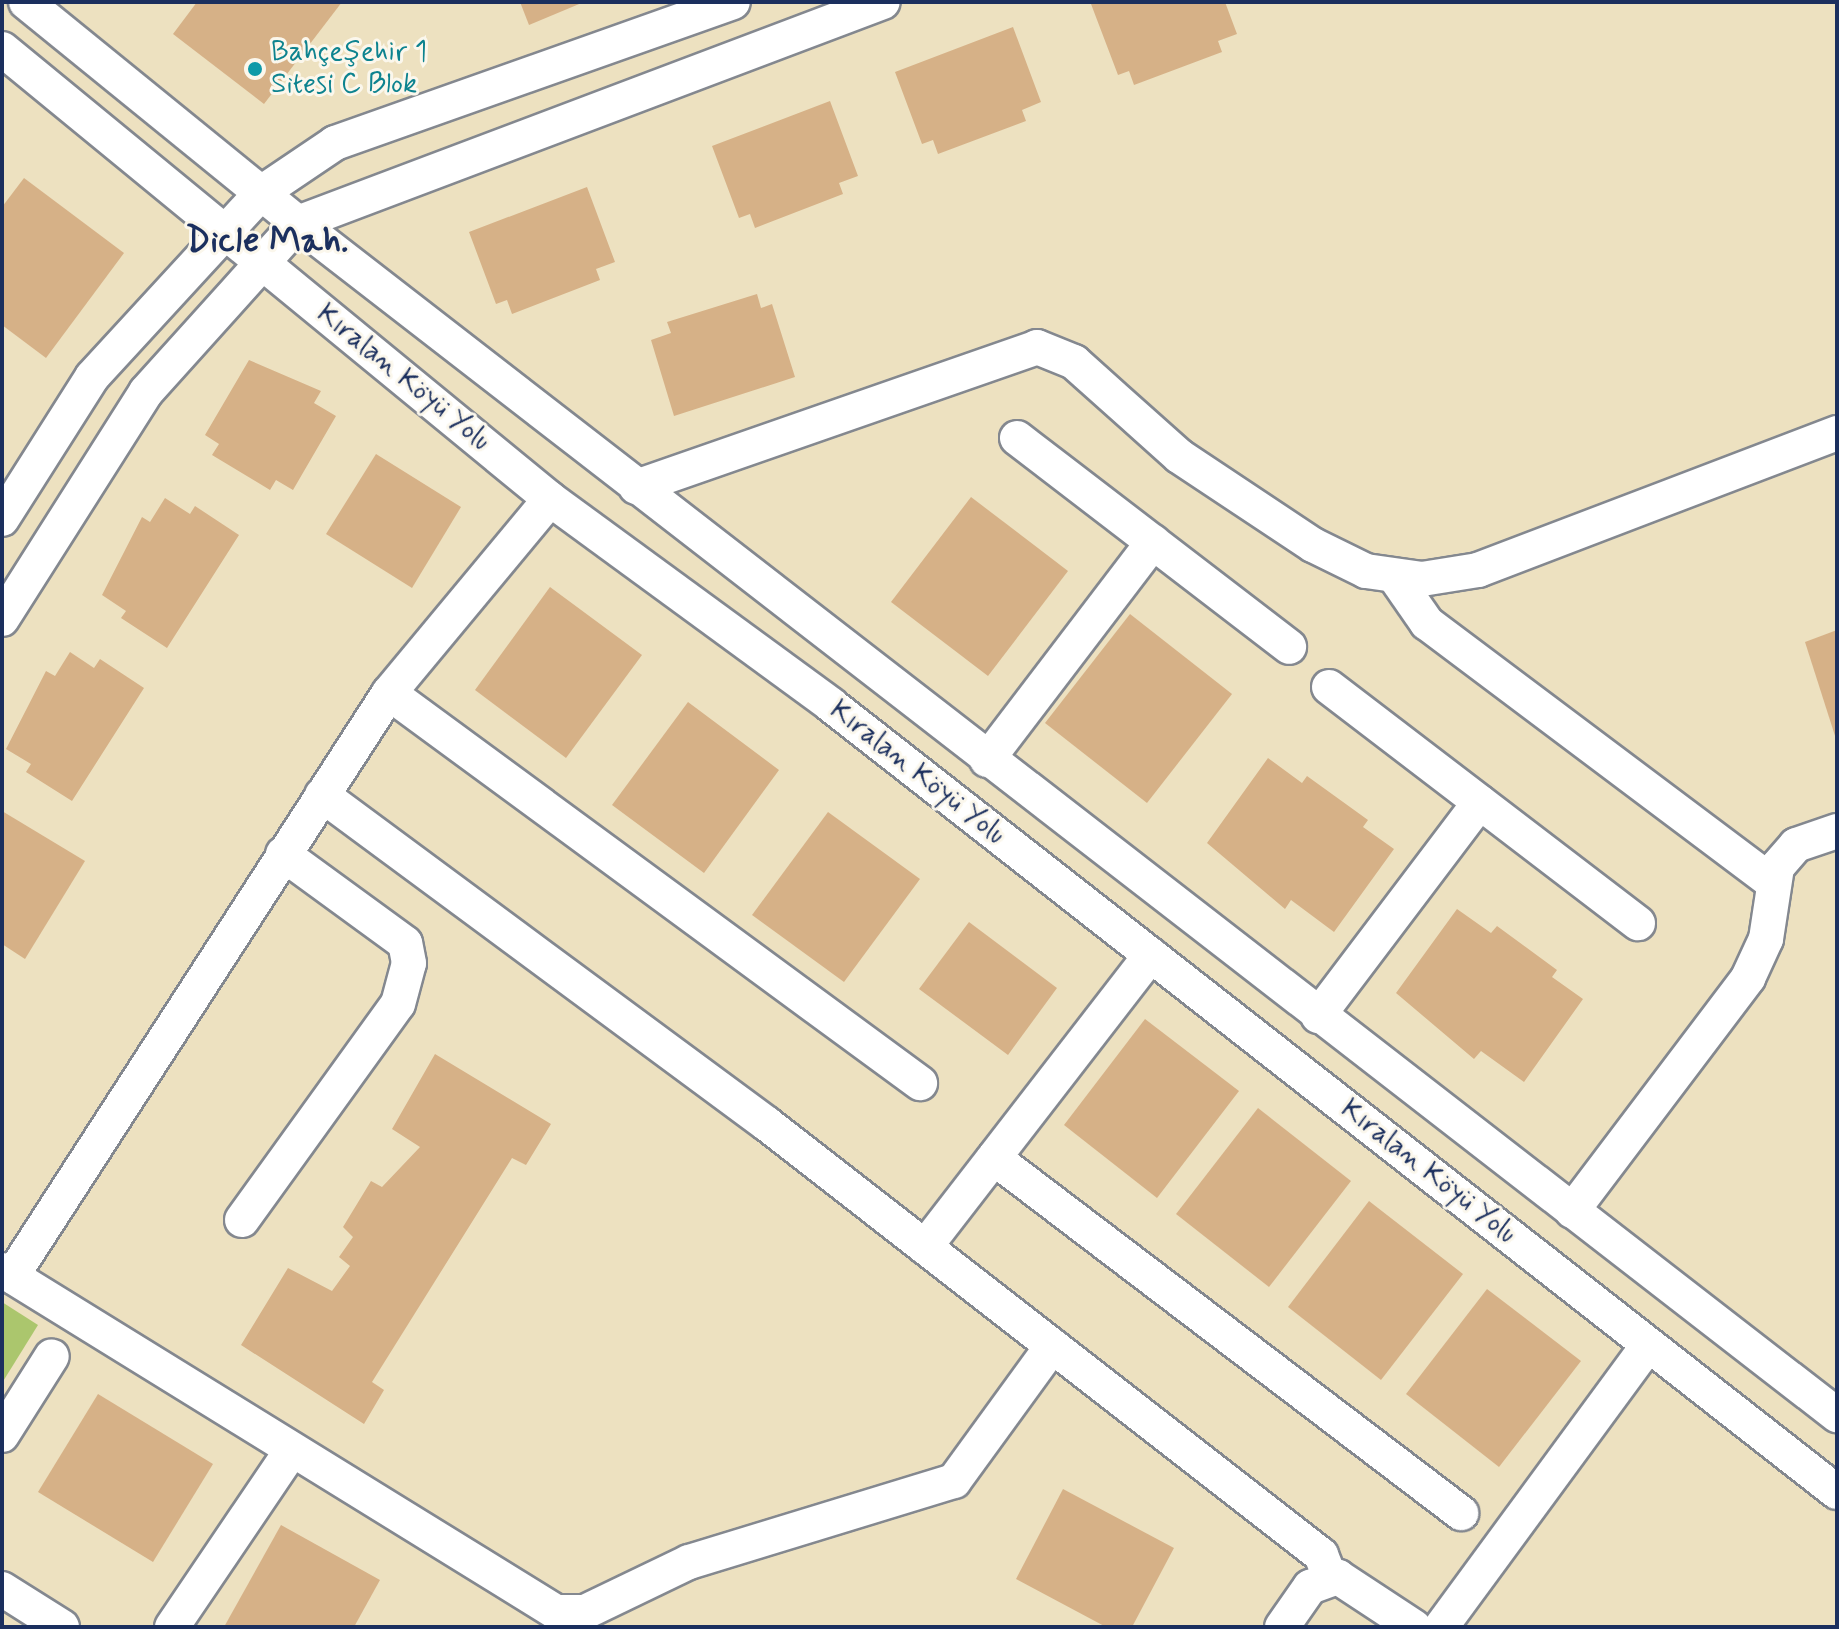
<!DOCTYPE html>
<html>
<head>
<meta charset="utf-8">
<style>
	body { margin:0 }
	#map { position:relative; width:1839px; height:1629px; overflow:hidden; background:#ede1c0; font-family:Mynerve,sans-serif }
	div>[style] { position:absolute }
	.green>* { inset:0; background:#abc66d }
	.building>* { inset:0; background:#d6b187 }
	.roads { filter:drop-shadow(2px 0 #84888f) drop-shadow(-2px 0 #84888f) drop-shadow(0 2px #84888f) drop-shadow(0 -2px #84888f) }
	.minor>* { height:34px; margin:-17px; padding:0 17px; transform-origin:17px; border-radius:17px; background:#fff }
	.dots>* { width:22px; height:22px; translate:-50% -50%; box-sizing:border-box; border:4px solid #fbf7ec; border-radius:50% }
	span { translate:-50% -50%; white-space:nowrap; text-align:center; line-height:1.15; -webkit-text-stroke:6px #fbf7ec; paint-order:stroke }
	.culture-label { font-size:28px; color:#0d838f }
	.left { translate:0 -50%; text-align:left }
	.street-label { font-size:28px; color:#1b2f5e }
	.district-label { font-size:36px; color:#1b2f5e; font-weight:700 }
	.frame { position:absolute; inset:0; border:4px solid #1b2f5e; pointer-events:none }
</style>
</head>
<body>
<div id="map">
	<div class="green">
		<i style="clip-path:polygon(2px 1302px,38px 1325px,2px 1383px)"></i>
	</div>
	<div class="building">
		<i style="clip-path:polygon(197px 2px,342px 2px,264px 104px,173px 34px)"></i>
		<i style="clip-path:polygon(520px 2px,584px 2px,529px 25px)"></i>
		<i style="clip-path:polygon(1225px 2px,1237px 34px,1218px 41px,1222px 52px,1134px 85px,1129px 71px,1118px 75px,1091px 4px)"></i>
		<i style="clip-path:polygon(1013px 27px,1041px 102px,1022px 110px,1026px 121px,938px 154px,933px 140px,922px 144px,895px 72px)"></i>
		<i style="clip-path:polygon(830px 101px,858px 176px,839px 183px,843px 194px,755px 228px,750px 214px,739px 218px,712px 146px)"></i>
		<i style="clip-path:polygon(24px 178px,124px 253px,46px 358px,2px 325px,2px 207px)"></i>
		<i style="clip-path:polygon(587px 187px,615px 262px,596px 269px,600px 280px,512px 314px,507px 300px,496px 304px,469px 232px)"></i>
		<i style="clip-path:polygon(757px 294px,761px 308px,772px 304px,795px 377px,674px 416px,651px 340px,671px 333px,667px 322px)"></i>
		<i style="clip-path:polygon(249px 360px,321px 391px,314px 403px,336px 416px,293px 490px,276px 480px,270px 490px,212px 455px,219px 444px,205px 435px)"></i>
		<i style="clip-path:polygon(376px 454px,461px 507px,412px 588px,326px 534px)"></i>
		<i style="clip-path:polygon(971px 497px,1068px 571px,988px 676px,891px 602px)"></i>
		<i style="clip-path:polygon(165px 498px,190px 514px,195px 506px,239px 535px,167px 648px,121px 618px,126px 611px,102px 595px,142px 517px,150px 522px)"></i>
		<i style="clip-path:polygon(550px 587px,642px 655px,566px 758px,475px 690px)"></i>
		<i style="clip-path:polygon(1130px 614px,1232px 694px,1147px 803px,1045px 723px)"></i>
		<i style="clip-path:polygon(1837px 630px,1837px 739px,1836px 739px,1805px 642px)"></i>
		<i style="clip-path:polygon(70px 652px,94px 668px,100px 659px,144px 688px,72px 801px,26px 772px,31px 764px,6px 749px,46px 671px,55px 676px)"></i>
		<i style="clip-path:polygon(688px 702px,779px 770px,704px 873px,612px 805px)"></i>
		<i style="clip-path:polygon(1268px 758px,1302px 783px,1307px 776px,1368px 820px,1363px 827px,1394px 849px,1334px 932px,1291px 900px,1285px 909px,1207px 843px)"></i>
		<i style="clip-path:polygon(2px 811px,85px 861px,25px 959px,2px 944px)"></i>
		<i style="clip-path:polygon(828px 812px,920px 879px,844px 982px,752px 915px)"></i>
		<i style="clip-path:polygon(1457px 909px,1491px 933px,1497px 926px,1557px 970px,1552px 977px,1583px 999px,1524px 1082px,1481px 1051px,1474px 1059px,1396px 993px)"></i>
		<i style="clip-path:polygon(969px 922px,1057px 988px,1008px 1055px,919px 989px)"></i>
		<i style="clip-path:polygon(1145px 1019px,1239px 1091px,1157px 1198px,1064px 1125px)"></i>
		<i style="clip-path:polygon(435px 1054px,551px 1124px,526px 1165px,512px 1158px,372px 1382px,384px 1390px,364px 1424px,241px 1345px,288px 1268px,332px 1291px,350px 1266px,339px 1257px,353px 1237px,343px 1227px,371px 1181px,382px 1187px,420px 1147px,392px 1129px)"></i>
		<i style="clip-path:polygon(1258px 1108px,1351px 1181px,1269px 1287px,1176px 1214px)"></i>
		<i style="clip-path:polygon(1369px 1201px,1463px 1274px,1381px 1380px,1288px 1307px)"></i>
		<i style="clip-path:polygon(1487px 1289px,1581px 1361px,1499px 1467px,1406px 1394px)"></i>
		<i style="clip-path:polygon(98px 1394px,213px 1464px,153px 1562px,38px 1492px)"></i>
		<i style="clip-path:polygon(1063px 1489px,1174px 1548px,1132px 1627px,1106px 1627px,1016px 1579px)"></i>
		<i style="clip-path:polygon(281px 1525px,380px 1580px,354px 1627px,224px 1627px)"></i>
	</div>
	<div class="roads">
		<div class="minor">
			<i style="left:26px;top:2px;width:350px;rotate:39.1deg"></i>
			<i style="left:298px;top:223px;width:1947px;rotate:37.76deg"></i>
			<i style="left:2px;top:49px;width:709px;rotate:39.39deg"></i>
			<i style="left:550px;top:499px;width:348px;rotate:36.2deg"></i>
			<i style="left:831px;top:705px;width:1277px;rotate:38.04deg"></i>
			<i style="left:1017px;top:438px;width:343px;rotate:37.5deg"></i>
			<i style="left:636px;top:487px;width:425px;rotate:-19.2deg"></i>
			<i style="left:1037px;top:347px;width:40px;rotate:22deg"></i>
			<i style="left:1074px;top:362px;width:141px;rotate:41.8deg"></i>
			<i style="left:1179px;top:456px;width:161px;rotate:33.6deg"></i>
			<i style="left:1313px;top:545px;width:59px;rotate:26.1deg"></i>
			<i style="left:1366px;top:571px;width:57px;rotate:8.1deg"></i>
			<i style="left:1422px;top:579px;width:57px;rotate:-9.1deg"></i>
			<i style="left:1478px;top:570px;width:384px;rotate:-20.9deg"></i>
			<i style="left:2px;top:519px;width:168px;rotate:-57.6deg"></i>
			<i style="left:92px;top:377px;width:250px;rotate:-47.4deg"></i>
			<i style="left:261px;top:193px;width:89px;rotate:-34deg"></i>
			<i style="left:335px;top:143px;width:422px;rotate:-19.5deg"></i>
			<i style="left:1395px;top:577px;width:56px;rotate:55.2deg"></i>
			<i style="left:1427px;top:623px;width:430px;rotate:36.9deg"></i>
			<i style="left:2px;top:619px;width:269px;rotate:-57.6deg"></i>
			<i style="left:146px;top:392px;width:227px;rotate:-48deg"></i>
			<i style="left:298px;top:223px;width:625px;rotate:-20.7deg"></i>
			<i style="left:1329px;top:687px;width:389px;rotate:37.4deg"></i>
			<i style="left:389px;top:693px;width:659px;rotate:36.3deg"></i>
			<i style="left:987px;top:760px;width:274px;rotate:-52.7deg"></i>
			<i style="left:322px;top:795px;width:553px;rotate:36.48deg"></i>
			<i style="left:767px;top:1124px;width:702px;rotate:37.88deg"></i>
			<i style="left:1321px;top:1555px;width:24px;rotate:68deg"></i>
			<i style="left:1318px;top:1016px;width:268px;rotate:-52.9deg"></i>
			<i style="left:994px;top:1158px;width:587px;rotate:37.24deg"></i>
			<i style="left:1572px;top:1211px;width:292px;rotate:-52.9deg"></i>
			<i style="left:1748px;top:978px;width:43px;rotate:-65.2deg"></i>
			<i style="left:1766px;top:939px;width:73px;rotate:-81.3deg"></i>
			<i style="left:1777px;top:867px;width:29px;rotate:-49deg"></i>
			<i style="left:1796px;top:845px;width:43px;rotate:-18.9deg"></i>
			<i style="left:242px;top:1220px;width:266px;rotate:-54.2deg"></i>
			<i style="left:398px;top:1004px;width:42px;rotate:-75deg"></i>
			<i style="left:409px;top:963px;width:20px;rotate:-101deg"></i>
			<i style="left:405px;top:943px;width:151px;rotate:-143.9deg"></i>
			<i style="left:925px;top:1247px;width:369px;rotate:-52.3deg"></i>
			<i style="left:2px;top:1270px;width:651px;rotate:31.69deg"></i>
			<i style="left:556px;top:1612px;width:29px"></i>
			<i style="left:585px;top:1612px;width:115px;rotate:-25.7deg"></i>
			<i style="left:689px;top:1562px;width:277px;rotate:-17deg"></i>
			<i style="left:954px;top:1481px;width:167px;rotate:-54deg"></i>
			<i style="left:12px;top:1276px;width:694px;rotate:-57.11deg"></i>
			<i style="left:389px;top:693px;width:252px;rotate:-50.3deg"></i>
			<i style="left:2px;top:1435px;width:93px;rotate:-57.7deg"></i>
			<i style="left:2px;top:1589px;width:71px;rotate:32.3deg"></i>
			<i style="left:172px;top:1627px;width:214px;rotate:-55.9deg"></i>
			<i style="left:1282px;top:1627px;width:49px;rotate:-55deg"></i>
			<i style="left:1310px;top:1587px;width:30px;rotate:-20deg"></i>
			<i style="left:1338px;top:1577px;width:91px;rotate:33.3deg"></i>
			<i style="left:1441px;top:1627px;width:350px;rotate:-53.7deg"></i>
		</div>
	</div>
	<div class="dots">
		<i style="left:255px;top:69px;background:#0f9aa8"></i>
	</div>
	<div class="culture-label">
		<span class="left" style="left:271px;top:69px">Bahçeşehir 1<br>Sitesi C Blok</span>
	</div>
	<div class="street-label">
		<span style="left:403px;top:378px;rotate:39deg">Kıralan Köyü Yolu</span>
		<span style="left:917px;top:773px;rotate:38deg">Kıralan Köyü Yolu</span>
		<span style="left:1428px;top:1172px;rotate:38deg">Kıralan Köyü Yolu</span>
	</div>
	<div class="district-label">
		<span style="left:267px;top:242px">Dicle Mah.</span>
	</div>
	<div class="frame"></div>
</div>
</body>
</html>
